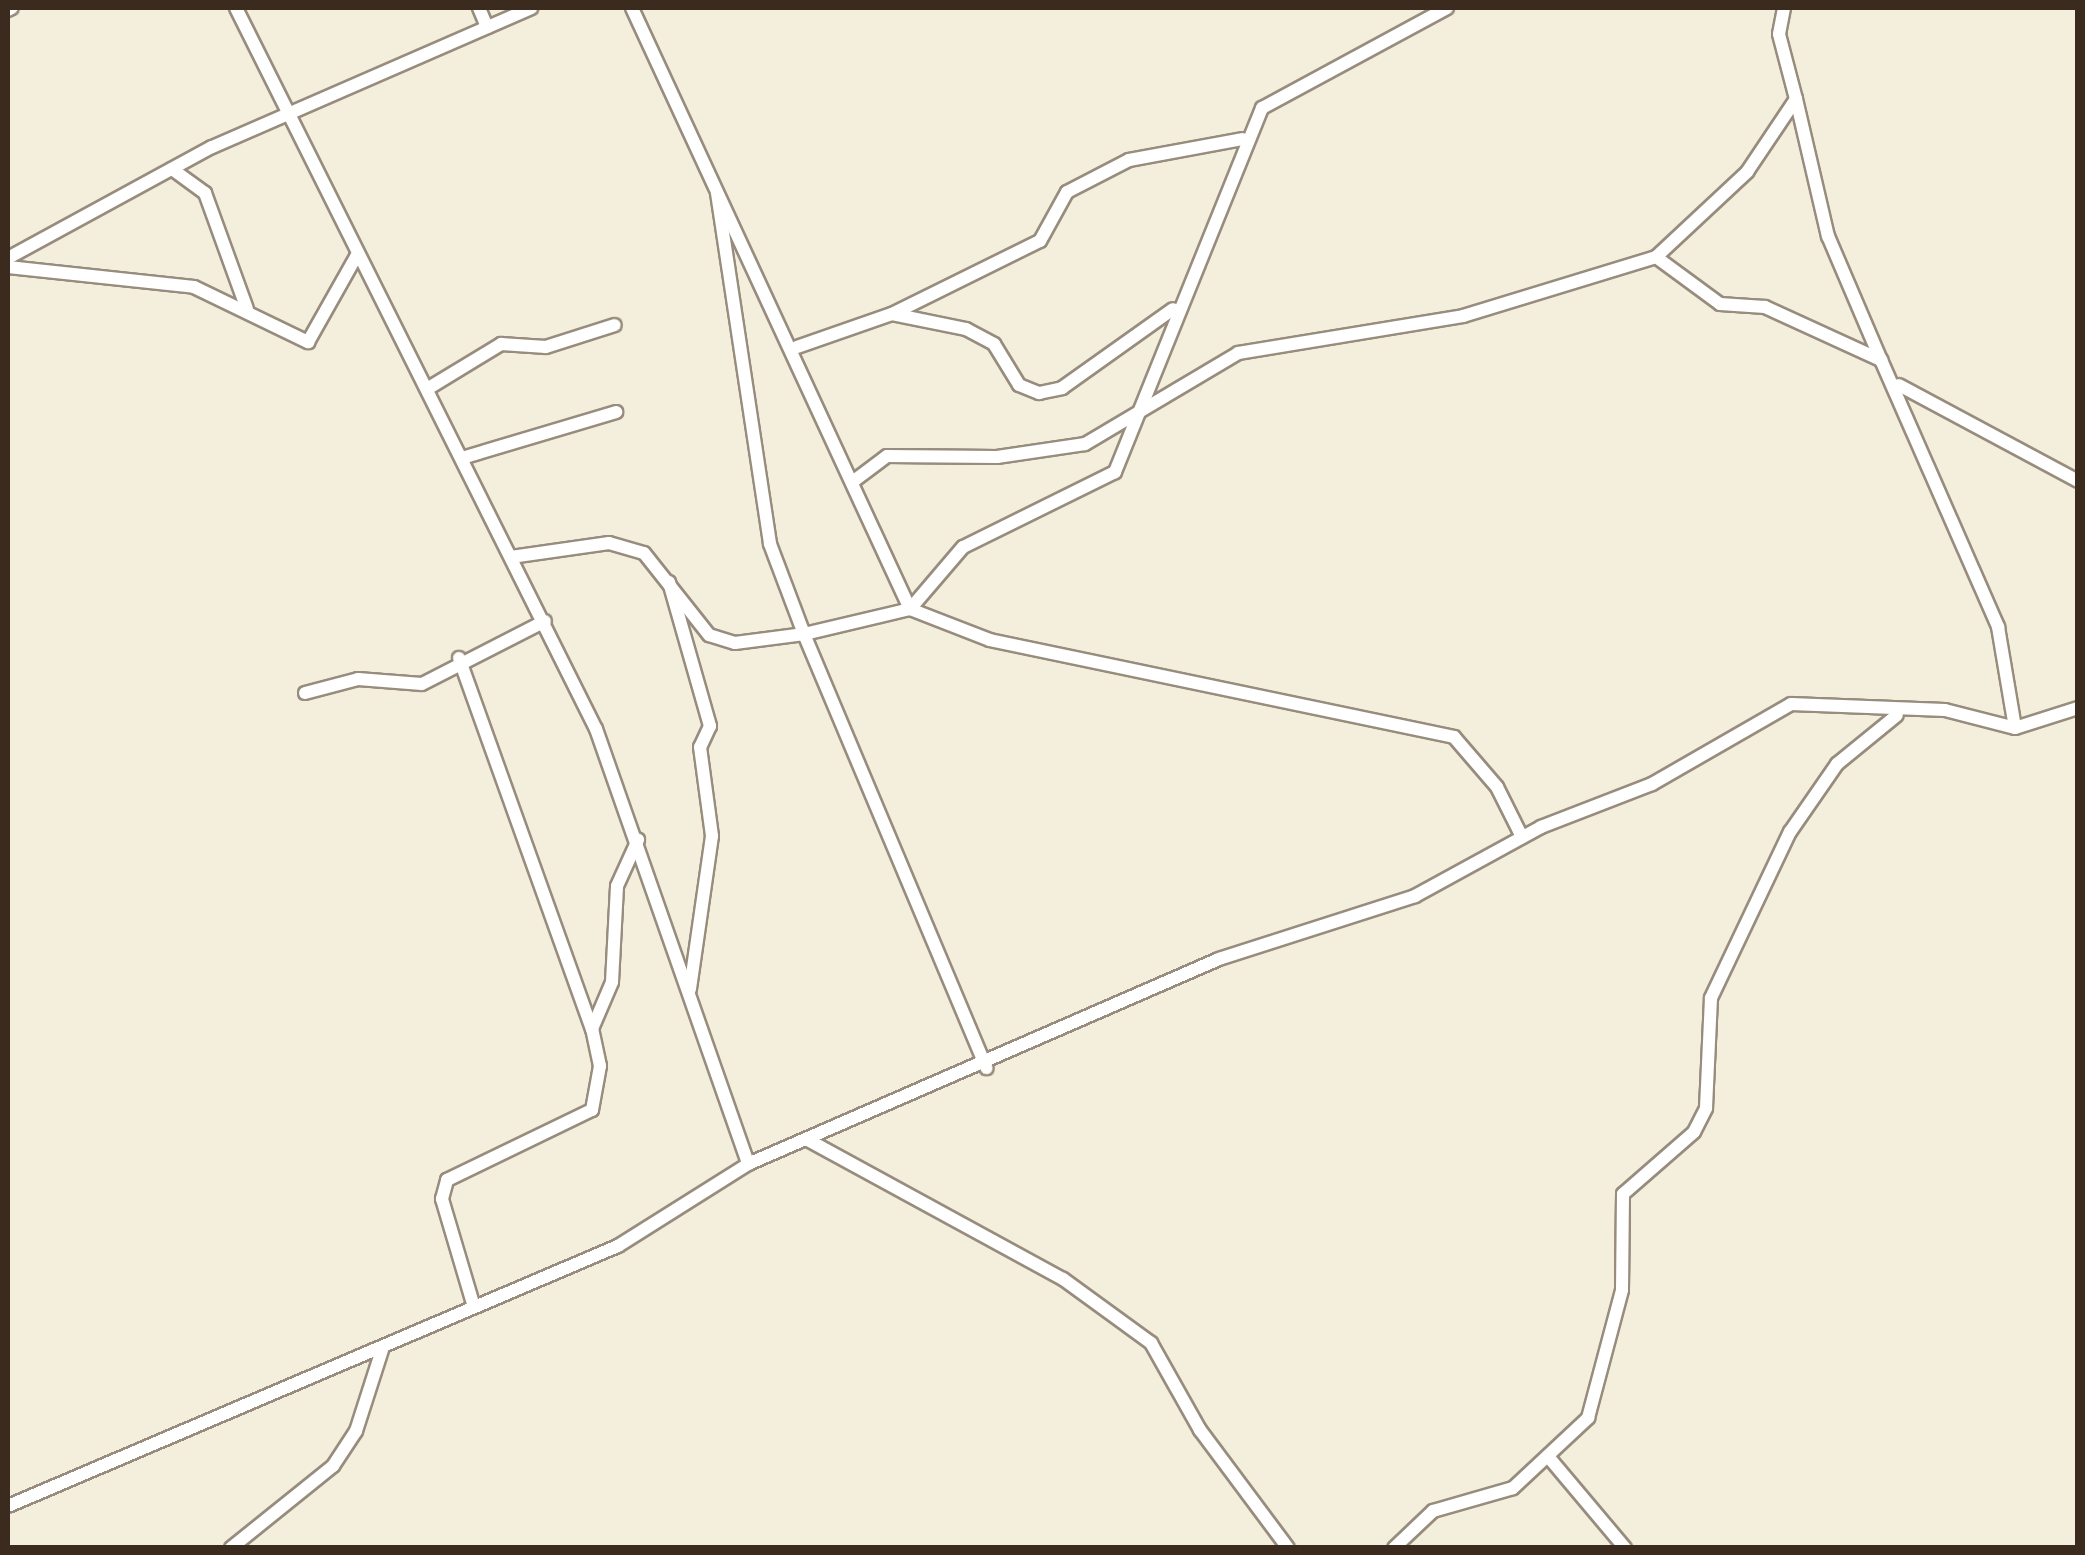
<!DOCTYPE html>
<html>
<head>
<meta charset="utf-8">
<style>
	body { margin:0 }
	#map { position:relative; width:2085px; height:1555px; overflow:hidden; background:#f3efdc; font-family:"Gentium Book Plus",serif }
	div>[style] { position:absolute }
	.roads { filter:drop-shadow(2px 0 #978c7d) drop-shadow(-2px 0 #978c7d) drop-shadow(0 2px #978c7d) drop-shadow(0 -2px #978c7d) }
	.minor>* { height:12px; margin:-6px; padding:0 6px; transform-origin:6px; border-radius:6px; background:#fff }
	span { translate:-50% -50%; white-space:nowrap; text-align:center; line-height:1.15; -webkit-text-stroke:8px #fdfcf7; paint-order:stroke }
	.frame { position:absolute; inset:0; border:10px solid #3b2a1e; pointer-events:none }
</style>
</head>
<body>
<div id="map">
	<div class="roads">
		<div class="minor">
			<i style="left:236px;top:8px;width:806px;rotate:63.47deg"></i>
			<i style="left:596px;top:729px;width:461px;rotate:70.7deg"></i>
			<i style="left:479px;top:8px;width:21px;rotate:67deg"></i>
			<i style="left:632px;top:8px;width:662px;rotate:65.18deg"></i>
			<i style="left:910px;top:609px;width:109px;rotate:166.7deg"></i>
			<i style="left:804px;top:634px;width:471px;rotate:67.2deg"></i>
			<i style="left:1447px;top:8px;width:210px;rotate:151.6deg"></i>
			<i style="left:1262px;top:108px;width:393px;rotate:112deg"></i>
			<i style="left:1115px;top:472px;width:169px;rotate:153.7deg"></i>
			<i style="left:963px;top:547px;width:82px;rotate:130.5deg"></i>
			<i style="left:910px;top:609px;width:86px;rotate:21.2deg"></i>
			<i style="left:990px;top:640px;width:474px;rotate:11.8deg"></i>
			<i style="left:1454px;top:737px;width:66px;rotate:49.3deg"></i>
			<i style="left:1497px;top:787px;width:56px;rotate:63.4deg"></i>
			<i style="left:8px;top:10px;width:4px;rotate:-27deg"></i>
			<i style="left:1796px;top:99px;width:141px;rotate:76.9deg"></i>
			<i style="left:1828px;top:236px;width:135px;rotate:66.9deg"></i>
			<i style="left:172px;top:169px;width:41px;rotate:36deg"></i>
			<i style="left:205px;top:193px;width:123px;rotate:70.1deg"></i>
			<i style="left:717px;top:193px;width:355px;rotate:81.4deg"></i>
			<i style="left:770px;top:544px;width:96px;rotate:69.3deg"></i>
			<i style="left:1656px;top:257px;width:125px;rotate:-43deg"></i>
			<i style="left:1747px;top:172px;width:88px;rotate:-56.1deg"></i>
			<i style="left:1796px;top:99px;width:67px;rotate:-104.7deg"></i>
			<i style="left:1779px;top:34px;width:26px;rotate:-79deg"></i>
			<i style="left:8px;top:258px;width:232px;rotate:-28.6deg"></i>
			<i style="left:212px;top:147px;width:348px;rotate:-23.5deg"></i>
			<i style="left:8px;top:267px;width:187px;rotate:6.1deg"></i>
			<i style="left:194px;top:287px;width:127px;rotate:25.8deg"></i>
			<i style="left:308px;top:342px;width:100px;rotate:-60.6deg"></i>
			<i style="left:892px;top:314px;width:165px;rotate:-26.3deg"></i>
			<i style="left:1040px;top:241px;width:56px;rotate:-61.1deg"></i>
			<i style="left:1067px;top:192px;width:70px;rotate:-27.3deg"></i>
			<i style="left:1129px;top:160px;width:115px;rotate:-10.5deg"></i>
			<i style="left:797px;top:347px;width:101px;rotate:-19.2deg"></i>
			<i style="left:892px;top:314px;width:76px;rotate:11.5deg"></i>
			<i style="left:966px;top:329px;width:32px;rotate:28deg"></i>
			<i style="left:994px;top:344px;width:48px;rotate:58.6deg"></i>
			<i style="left:1019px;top:385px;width:22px;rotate:22deg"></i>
			<i style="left:1039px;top:393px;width:24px;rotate:-12deg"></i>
			<i style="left:1062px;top:388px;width:136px;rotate:-35.4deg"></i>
			<i style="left:1899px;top:385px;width:203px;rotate:28.2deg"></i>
			<i style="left:427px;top:389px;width:87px;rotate:-31.3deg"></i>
			<i style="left:501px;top:344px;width:45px;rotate:3.8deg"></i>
			<i style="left:546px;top:347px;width:72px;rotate:-17.7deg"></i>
			<i style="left:462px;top:458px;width:161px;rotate:-16.6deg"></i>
			<i style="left:855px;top:480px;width:40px;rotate:-37deg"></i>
			<i style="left:887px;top:456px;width:110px;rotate:0.5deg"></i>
			<i style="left:997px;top:457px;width:89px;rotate:-8.4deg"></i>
			<i style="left:1085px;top:444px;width:178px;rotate:-30.7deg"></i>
			<i style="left:1238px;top:353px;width:228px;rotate:-9.3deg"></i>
			<i style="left:1463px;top:316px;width:202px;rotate:-17deg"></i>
			<i style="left:1656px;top:257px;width:79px;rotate:36.3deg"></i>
			<i style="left:1720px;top:304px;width:45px;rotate:3.8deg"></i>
			<i style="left:1765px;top:307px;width:128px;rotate:24.6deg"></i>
			<i style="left:1881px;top:360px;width:292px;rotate:66.3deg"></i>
			<i style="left:1998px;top:627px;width:102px;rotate:80.4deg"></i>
			<i style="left:511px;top:557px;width:99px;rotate:-8.1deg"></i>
			<i style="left:609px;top:543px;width:36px;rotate:16deg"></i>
			<i style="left:644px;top:553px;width:105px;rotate:51.6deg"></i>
			<i style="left:709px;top:635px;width:27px;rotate:17deg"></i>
			<i style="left:735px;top:643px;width:70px;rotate:-7.4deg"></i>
			<i style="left:669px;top:582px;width:150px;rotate:74.1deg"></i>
			<i style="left:710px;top:726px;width:23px;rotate:115deg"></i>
			<i style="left:700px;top:747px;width:90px;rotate:82.3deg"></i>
			<i style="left:712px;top:836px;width:155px;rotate:98.2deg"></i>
			<i style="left:459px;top:658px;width:394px;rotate:70.3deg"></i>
			<i style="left:305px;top:693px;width:55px;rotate:-14.8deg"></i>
			<i style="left:358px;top:679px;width:64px;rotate:4.5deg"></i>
			<i style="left:422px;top:684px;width:138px;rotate:-27.1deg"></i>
			<i style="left:808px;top:1140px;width:290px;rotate:28.6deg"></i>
			<i style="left:1063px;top:1279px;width:109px;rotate:36deg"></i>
			<i style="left:1151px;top:1343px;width:100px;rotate:60.6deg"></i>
			<i style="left:1200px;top:1430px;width:147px;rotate:53.3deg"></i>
			<i style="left:474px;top:1307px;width:113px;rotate:-106.5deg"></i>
			<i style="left:442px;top:1199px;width:20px;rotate:-75deg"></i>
			<i style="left:447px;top:1180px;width:161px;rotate:-25.8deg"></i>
			<i style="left:592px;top:1110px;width:45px;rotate:-79.7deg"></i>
			<i style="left:600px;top:1066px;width:38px;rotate:-102deg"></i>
			<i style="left:592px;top:1029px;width:51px;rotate:-66.9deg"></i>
			<i style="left:612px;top:982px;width:96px;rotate:-87deg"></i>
			<i style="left:617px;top:886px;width:51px;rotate:-65.5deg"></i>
			<i style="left:1551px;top:1460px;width:115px;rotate:49.9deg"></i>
			<i style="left:8px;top:1506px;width:663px;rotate:-23.09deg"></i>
			<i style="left:618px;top:1246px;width:154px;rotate:-32.2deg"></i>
			<i style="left:748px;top:1164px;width:514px;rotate:-23.52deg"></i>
			<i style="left:1219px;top:959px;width:206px;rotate:-17.8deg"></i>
			<i style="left:1415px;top:896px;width:144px;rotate:-28.7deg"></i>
			<i style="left:1541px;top:827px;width:119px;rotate:-21.2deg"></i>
			<i style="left:1652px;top:784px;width:160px;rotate:-29.9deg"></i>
			<i style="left:1791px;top:704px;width:154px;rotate:2.2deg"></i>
			<i style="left:1945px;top:710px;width:72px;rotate:14.4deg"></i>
			<i style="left:2015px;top:728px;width:66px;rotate:-17.6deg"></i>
			<i style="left:231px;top:1548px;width:131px;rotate:-38.8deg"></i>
			<i style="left:333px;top:1466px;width:42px;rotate:-56.7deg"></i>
			<i style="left:356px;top:1431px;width:85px;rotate:-72.2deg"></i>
			<i style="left:1394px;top:1548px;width:54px;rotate:-43.5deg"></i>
			<i style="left:1433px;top:1511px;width:83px;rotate:-16deg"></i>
			<i style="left:1513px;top:1488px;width:103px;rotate:-43deg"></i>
			<i style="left:1588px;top:1418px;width:132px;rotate:-75.1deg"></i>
			<i style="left:1622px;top:1290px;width:96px;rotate:-89.4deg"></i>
			<i style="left:1623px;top:1194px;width:94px;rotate:-41.1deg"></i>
			<i style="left:1694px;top:1132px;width:27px;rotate:-63deg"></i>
			<i style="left:1706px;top:1108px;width:110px;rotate:-87.4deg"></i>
			<i style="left:1711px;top:998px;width:184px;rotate:-64.6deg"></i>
			<i style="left:1790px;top:832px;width:83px;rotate:-55.3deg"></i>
			<i style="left:1837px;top:764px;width:77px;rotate:-39.2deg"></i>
		</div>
	</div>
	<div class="frame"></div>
</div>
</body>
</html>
